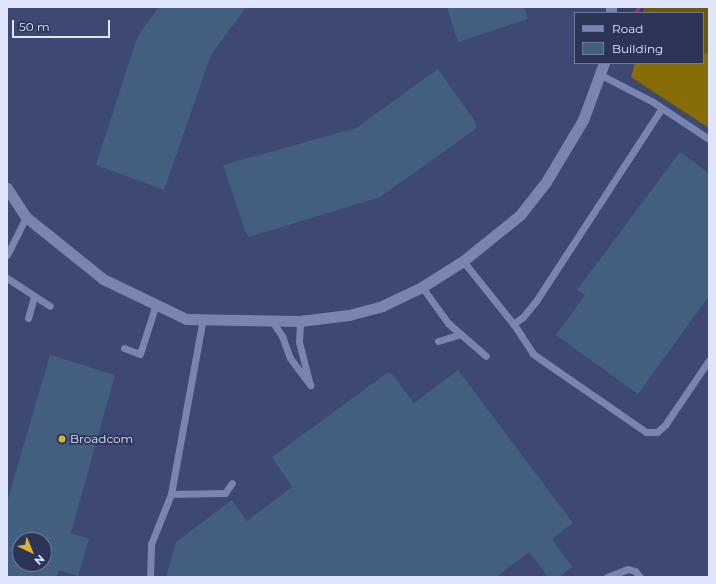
<!DOCTYPE html>
<html>
<head>
<meta charset="utf-8">
<style>
	body { margin:0 }
	#map { position:relative; width:716px; height:584px; overflow:hidden; background:#363f64; font-family:Montserrat,sans-serif }
	div>[style] { position:absolute }
	.built>* { inset:0; background:#3d4873 }
	.green>* { inset:0; background:#6d5805 }
	.forest>* { inset:0; background:#866d07 }
	.stream>* { height:4px; margin:-2px; padding:0 2px; transform-origin:2px; border-radius:2px; background:#893c80 }
	.building>* { inset:0; background:#425f80 }
	.service>* { height:7px; margin:-3.5px; padding:0 3.5px; transform-origin:3.5px; border-radius:3.5px; background:#7985ae }
	.minor>* { height:11px; margin:-5.5px; padding:0 5.5px; transform-origin:5.5px; border-radius:5.5px; background:#7985ae }
	.dots>* { width:11px; height:11px; translate:-50% -50%; box-sizing:border-box; border:2px solid #2c3458; border-radius:50% }
	span { translate:-50% -50%; white-space:nowrap; text-align:center; line-height:1.15; -webkit-text-stroke:3.5px #2c3458; paint-order:stroke }
	.poi-label { font-size:12px; color:#dee5fc }
	.left { translate:0 -50%; text-align:left }
	.frame { position:absolute; inset:0; border:8px solid #dee5fc; pointer-events:none }
	.legend { position:absolute; left:574px; top:12px; width:130px; height:52px; box-sizing:border-box; background:#2c3458; border:1px solid #737b9a; margin:0; padding:5px 7px; list-style:none; font-size:12px; color:#dee5fc }
	.legend li { display:flex; align-items:center; gap:8px; height:20px }
	.legend b { width:20px; border:1px solid #737b9a }
	.north { position:absolute; left:12px; top:532px; width:40px; height:40px; box-sizing:border-box; background:#2c3458; border:1px solid #737b9a; border-radius:50%; rotate:136deg; font-size:11px; font-weight:700; line-height:16px; text-align:center; color:#dee5fc }
	.north::after { content:''; display:block; margin:auto; width:14px; height:18px; background:#d9b434; clip-path:polygon(50% 0,100% 100%,50% 72%,0 100%) }
	.scale { position:absolute; left:12px; top:20px; width:98px; height:18px; box-sizing:border-box; border:2px solid #dee5fc; border-top:0; padding-left:5px; font-size:12px; line-height:14px; white-space:nowrap; color:#dee5fc; -webkit-text-stroke:3px #2c3458; paint-order:stroke }
</style>
</head>
<body>
<div id="map">
	<div class="built">
		<i style="clip-path:polygon(evenodd,7px 7px,607px 7px,608px 13px,575px 13px,575px 63px,709px 61px,709px 577px,7px 577px,7px 7px,20px 540px,44px 540px,44px 564px,20px 564px,20px 540px)"></i>
	</div>
	<div class="green">
		<i style="clip-path:polygon(643px 7px,709px 7px,709px 54px,703px 53px,703px 13px,643px 13px)"></i>
	</div>
	<div class="forest">
		<i style="clip-path:polygon(703px 53px,709px 54px,709px 128px,631px 77px,635px 63px,703px 63px)"></i>
	</div>
	<div class="stream">
		<i style="left:636px;top:13px;width:7px;rotate:-63deg"></i>
	</div>
	<div class="building">
		<i style="clip-path:polygon(159px 7px,246px 7px,211px 55px,164px 190px,96px 165px,133px 50px,139px 34px)"></i>
		<i style="clip-path:polygon(447px 7px,524px 7px,528px 19px,458px 42px)"></i>
		<i style="clip-path:polygon(438px 69px,474px 120px,477px 128px,380px 197px,249px 237px,245px 231px,223px 165px,356px 128px)"></i>
		<i style="clip-path:polygon(680px 152px,709px 173px,709px 296px,638px 394px,556px 335px,585px 295px,577px 290px)"></i>
		<i style="clip-path:polygon(evenodd,50px 355px,115px 375px,71px 533px,89px 539px,78px 576px,59px 570px,57px 577px,7px 577px,7px 502px,50px 355px,20px 540px,44px 540px,44px 564px,20px 564px,20px 540px)"></i>
		<i style="clip-path:polygon(458px 370px,573px 523px,552px 539px,572px 567px,559px 577px,548px 577px,529px 552px,496px 577px,166px 577px,176px 542px,232px 500px,247px 521px,292px 487px,272px 457px,387px 373px,392px 374px,414px 403px)"></i>
	</div>
	<div class="service">
		<i style="left:601px;top:75px;width:59px;rotate:27.4deg"></i>
		<i style="left:653px;top:102px;width:67px;rotate:33.5deg"></i>
		<i style="left:7px;top:255px;width:42px;rotate:-63.4deg"></i>
		<i style="left:463px;top:261px;width:83px;rotate:51.3deg"></i>
		<i style="left:515px;top:326px;width:33px;rotate:57deg"></i>
		<i style="left:533px;top:354px;width:137px;rotate:34.6deg"></i>
		<i style="left:646px;top:432px;width:11px"></i>
		<i style="left:657px;top:432px;width:11px;rotate:-41deg"></i>
		<i style="left:665px;top:425px;width:78px;rotate:-55.9deg"></i>
		<i style="left:7px;top:278px;width:51px;rotate:33.1deg"></i>
		<i style="left:422px;top:287px;width:44px;rotate:54.2deg"></i>
		<i style="left:448px;top:323px;width:50px;rotate:41deg"></i>
		<i style="left:28px;top:318px;width:22px;rotate:-74deg"></i>
		<i style="left:272px;top:321px;width:18px;rotate:56deg"></i>
		<i style="left:282px;top:336px;width:23px;rotate:70deg"></i>
		<i style="left:290px;top:358px;width:34px;rotate:53deg"></i>
		<i style="left:310px;top:385px;width:44px;rotate:-104.3deg"></i>
		<i style="left:299px;top:342px;width:21px;rotate:-87deg"></i>
		<i style="left:513px;top:324px;width:12px;rotate:-35deg"></i>
		<i style="left:523px;top:317px;width:21px;rotate:-51deg"></i>
		<i style="left:536px;top:301px;width:230px;rotate:-56.9deg"></i>
		<i style="left:438px;top:341px;width:24px;rotate:-17deg"></i>
		<i style="left:124px;top:348px;width:17px;rotate:21deg"></i>
		<i style="left:140px;top:354px;width:52px;rotate:-72.3deg"></i>
		<i style="left:171px;top:494px;width:54px;rotate:-1.1deg"></i>
		<i style="left:225px;top:493px;width:12px;rotate:-55deg"></i>
		<i style="left:150px;top:577px;width:33px;rotate:-88deg"></i>
		<i style="left:151px;top:544px;width:54px;rotate:-68.2deg"></i>
		<i style="left:171px;top:494px;width:179px;rotate:-79.7deg"></i>
		<i style="left:607px;top:577px;width:22px;rotate:-21deg"></i>
		<i style="left:628px;top:569px;width:7px;rotate:16deg"></i>
		<i style="left:635px;top:571px;width:8px;rotate:50deg"></i>
	</div>
	<div class="minor">
		<i style="left:611px;top:13px;width:6px;rotate:-90deg"></i>
		<i style="left:7px;top:188px;width:35px;rotate:57deg"></i>
		<i style="left:26px;top:217px;width:99px;rotate:38.8deg"></i>
		<i style="left:103px;top:279px;width:92px;rotate:25.7deg"></i>
		<i style="left:186px;top:319px;width:114px;rotate:1deg"></i>
		<i style="left:300px;top:321px;width:49px;rotate:-7deg"></i>
		<i style="left:349px;top:315px;width:34px;rotate:-15deg"></i>
		<i style="left:382px;top:306px;width:44px;rotate:-25.4deg"></i>
		<i style="left:422px;top:287px;width:49px;rotate:-32.4deg"></i>
		<i style="left:463px;top:261px;width:73px;rotate:-38.9deg"></i>
		<i style="left:520px;top:215px;width:42px;rotate:-51.8deg"></i>
		<i style="left:546px;top:182px;width:72px;rotate:-59.2deg"></i>
		<i style="left:583px;top:120px;width:61px;rotate:-69.8deg"></i>
	</div>
	<div class="dots">
		<i style="left:62px;top:439px;background:#d9b434"></i>
	</div>
	<div class="poi-label">
		<span class="left" style="left:70px;top:439px">Broadcom</span>
	</div>
	<div class="frame"></div>
	<ul class="legend">
	<li><b style="height:5px;background:#7985ae"></b>Road</li>
	<li><b style="height:11px;background:#425f80"></b>Building</li>
	</ul>
	<div class="north">N</div>
	<div class="scale">50 m</div>
</div>
</body>
</html>
